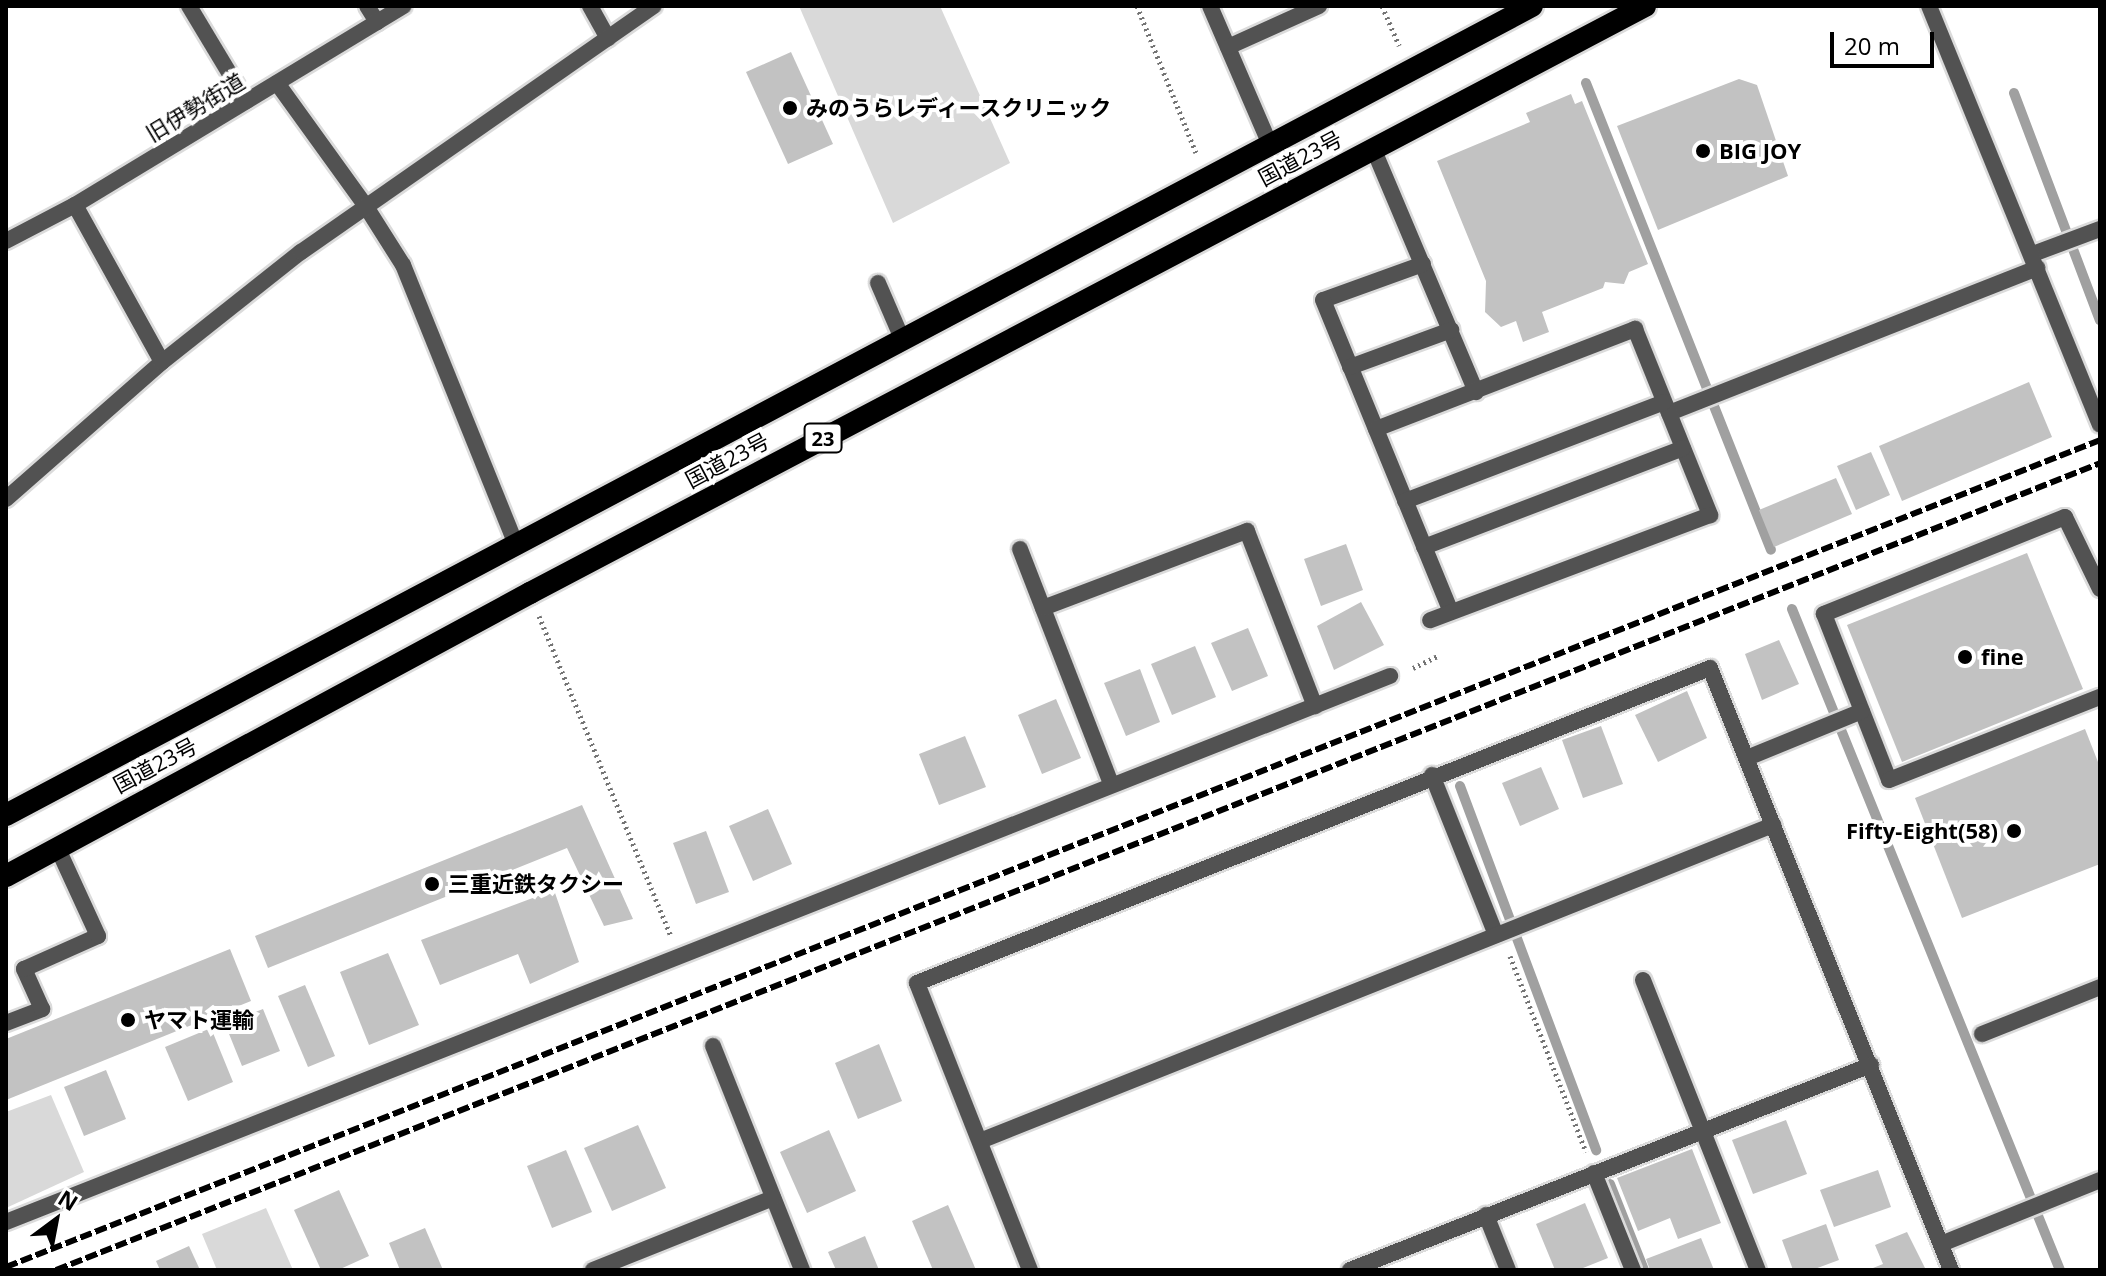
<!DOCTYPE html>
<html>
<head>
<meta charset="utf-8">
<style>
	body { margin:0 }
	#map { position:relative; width:2106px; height:1276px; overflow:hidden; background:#fff; font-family:"Open Sans","Noto Sans JP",sans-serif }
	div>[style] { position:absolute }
	.green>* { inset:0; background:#d9d9d9 }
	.stream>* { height:10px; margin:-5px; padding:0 5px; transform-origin:5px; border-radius:5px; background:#a0a0a0 }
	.building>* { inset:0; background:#c2c2c2 }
	.path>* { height:5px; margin-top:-2.5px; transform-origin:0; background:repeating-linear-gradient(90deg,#747474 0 2px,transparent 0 6px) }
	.roads { filter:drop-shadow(2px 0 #dbdbdb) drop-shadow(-2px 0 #dbdbdb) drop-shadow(0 2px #dbdbdb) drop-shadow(0 -2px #dbdbdb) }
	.service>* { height:16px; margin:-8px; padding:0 8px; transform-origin:8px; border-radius:8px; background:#525252 }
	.minor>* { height:16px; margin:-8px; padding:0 8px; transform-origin:8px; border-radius:8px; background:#525252 }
	.tertiary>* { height:16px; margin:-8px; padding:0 8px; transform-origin:8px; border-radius:8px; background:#525252 }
	.trunk>* { height:22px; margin:-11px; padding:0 11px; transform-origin:11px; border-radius:11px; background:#000 }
	.rail>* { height:6px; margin-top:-3px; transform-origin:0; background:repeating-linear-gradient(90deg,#000 0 12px,transparent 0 16px) }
	.dots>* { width:22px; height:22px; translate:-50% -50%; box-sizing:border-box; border:4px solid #fff; border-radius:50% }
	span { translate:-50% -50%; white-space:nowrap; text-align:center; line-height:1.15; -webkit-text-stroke:8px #fff; paint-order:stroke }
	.shield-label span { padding:2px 6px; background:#fff; border:2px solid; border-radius:6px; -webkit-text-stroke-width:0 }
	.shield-label { font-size:20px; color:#000; font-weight:700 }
	.street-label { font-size:22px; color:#000 }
	.poi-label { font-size:22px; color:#000; font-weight:700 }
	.left { translate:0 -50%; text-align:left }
	.right { translate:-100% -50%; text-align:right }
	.frame { position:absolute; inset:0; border:8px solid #000; pointer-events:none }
	.north { position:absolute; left:16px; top:1180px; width:80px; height:80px; -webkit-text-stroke:6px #fff; paint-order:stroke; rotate:32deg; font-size:22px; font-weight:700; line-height:32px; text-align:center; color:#000 }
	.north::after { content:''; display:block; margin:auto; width:28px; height:36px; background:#000; clip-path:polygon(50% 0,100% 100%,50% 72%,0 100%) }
	.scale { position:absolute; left:1830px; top:32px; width:104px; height:36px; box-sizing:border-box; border:4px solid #000; border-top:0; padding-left:10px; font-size:24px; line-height:28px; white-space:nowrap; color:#000; -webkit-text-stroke:6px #fff; paint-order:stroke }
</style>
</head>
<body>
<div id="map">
	<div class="green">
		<i style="clip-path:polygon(799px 6px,940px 6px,1010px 163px,893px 223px)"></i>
		<i style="clip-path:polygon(51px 1095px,84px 1172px,6px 1208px,6px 1112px)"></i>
		<i style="clip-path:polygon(266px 1208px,293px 1270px,217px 1270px,202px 1234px)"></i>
	</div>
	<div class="stream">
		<i style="left:1586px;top:83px;width:502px;rotate:68.39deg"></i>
		<i style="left:2014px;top:93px;width:243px;rotate:69.3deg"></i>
		<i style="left:1792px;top:609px;width:713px;rotate:67.93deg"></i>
		<i style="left:1460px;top:786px;width:389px;rotate:69.5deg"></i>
		<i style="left:1610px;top:1184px;width:92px;rotate:68.4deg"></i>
	</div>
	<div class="building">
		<i style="clip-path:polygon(791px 52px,833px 144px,788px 164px,746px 72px)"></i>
		<i style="clip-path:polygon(1739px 79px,1757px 85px,1788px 176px,1658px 230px,1617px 126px)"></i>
		<i style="clip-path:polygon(1571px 94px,1575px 104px,1582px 101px,1648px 264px,1629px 272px,1624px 284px,1605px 282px,1603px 288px,1542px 312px,1549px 332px,1523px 342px,1516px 321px,1501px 327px,1485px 312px,1486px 281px,1437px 161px,1530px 122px,1526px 113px)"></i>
		<i style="clip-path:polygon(2029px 382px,2052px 437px,1902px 501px,1879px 446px)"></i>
		<i style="clip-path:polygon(1871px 452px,1890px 495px,1856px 510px,1837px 466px)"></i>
		<i style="clip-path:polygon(1836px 478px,1852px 514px,1774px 547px,1759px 510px)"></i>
		<i style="clip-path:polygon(1346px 544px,1363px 590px,1321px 606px,1304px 559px)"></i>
		<i style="clip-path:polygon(2027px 553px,2083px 689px,1902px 762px,1847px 625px)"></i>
		<i style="clip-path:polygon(1361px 602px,1384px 645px,1334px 670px,1317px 626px)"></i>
		<i style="clip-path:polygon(1248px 628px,1268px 676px,1232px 691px,1211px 643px)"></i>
		<i style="clip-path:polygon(1779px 640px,1799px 684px,1762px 700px,1745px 654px)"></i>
		<i style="clip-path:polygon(1195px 646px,1216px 697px,1172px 715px,1151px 664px)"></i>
		<i style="clip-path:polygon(1140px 669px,1160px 722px,1126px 736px,1104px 683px)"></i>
		<i style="clip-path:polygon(1687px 691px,1707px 738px,1658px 762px,1635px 715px)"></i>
		<i style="clip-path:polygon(1056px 699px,1081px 758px,1042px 774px,1018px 715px)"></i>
		<i style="clip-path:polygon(1601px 726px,1623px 784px,1583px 798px,1562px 740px)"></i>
		<i style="clip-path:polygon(2085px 729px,2100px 767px,2100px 864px,1962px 918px,1915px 798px)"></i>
		<i style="clip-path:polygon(965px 736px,986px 787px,939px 805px,919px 754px)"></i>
		<i style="clip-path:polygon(1541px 767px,1559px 809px,1520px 826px,1502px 783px)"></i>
		<i style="clip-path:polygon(582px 805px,633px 919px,604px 926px,567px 848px,268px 968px,255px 936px)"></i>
		<i style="clip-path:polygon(768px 809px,792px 864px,753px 881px,729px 826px)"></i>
		<i style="clip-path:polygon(706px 831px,729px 892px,696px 904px,673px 843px)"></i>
		<i style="clip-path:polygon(554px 890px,579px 962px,530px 984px,518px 954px,440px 985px,421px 940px)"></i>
		<i style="clip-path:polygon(230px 949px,251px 1001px,6px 1100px,6px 1039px)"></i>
		<i style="clip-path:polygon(388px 953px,419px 1025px,369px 1045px,340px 972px)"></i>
		<i style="clip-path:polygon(305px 985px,335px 1056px,308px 1067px,278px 996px)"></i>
		<i style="clip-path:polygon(263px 1009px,280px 1051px,242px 1066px,225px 1024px)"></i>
		<i style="clip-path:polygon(211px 1028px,233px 1082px,188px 1101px,165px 1047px)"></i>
		<i style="clip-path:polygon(879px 1044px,902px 1101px,858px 1119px,835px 1063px)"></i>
		<i style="clip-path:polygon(106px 1070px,126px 1119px,84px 1136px,64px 1087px)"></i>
		<i style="clip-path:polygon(1786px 1120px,1807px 1174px,1753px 1194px,1732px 1140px)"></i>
		<i style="clip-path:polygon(638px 1125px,666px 1188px,612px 1211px,584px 1148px)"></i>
		<i style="clip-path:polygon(829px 1130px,856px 1191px,807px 1213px,780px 1152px)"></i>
		<i style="clip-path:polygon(1692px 1149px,1721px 1223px,1678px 1239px,1670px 1218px,1638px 1231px,1617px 1178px)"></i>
		<i style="clip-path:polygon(566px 1150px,592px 1212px,552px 1228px,527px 1166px)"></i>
		<i style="clip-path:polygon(1878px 1170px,1891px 1207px,1834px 1227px,1820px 1190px)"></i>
		<i style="clip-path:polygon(339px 1190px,369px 1256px,338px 1270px,321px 1270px,294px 1210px)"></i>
		<i style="clip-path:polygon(1585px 1203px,1608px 1258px,1578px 1270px,1555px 1270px,1536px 1224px)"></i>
		<i style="clip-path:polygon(948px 1205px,976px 1270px,933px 1270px,912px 1221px)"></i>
		<i style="clip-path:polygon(1826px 1224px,1839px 1260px,1812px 1270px,1793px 1270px,1782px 1240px)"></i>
		<i style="clip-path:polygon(425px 1228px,443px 1270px,400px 1270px,389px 1243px)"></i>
		<i style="clip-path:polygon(1907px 1232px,1926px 1270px,1868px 1270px,1883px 1264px,1875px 1245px)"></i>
		<i style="clip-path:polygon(865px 1236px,879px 1270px,836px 1270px,828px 1252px)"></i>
		<i style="clip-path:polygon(1701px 1238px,1714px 1270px,1650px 1270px,1646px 1259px)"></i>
		<i style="clip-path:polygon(189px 1246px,200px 1270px,160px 1270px,156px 1261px)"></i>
	</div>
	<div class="path">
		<i style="left:1137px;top:6px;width:158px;rotate:68.1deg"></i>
		<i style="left:1382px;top:6px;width:43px;rotate:66.4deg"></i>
		<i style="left:539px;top:616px;width:346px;rotate:67.6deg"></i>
		<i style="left:1413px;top:668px;width:28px;rotate:-26deg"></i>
		<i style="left:1510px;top:956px;width:210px;rotate:68.8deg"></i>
	</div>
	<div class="roads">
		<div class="service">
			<i style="left:189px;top:6px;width:111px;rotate:59deg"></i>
			<i style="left:367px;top:6px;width:19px;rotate:58deg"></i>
			<i style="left:590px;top:6px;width:37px;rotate:61deg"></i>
			<i style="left:1210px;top:6px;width:154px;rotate:66.6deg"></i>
			<i style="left:1228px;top:47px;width:100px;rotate:-24.3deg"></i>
			<i style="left:277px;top:83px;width:150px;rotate:54.2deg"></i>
			<i style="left:1373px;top:148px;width:265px;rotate:67.1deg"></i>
			<i style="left:2033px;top:254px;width:72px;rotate:-20.5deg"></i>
			<i style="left:1423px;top:264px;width:106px;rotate:160.2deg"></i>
			<i style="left:1323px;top:300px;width:337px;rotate:67.7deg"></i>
			<i style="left:878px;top:283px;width:63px;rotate:66.7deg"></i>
			<i style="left:1350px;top:367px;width:108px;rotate:-20.1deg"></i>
			<i style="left:1669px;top:413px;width:396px;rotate:-21.5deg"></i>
			<i style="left:1376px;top:429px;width:278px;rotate:-21.1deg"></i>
			<i style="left:1635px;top:329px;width:201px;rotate:68deg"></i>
			<i style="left:1710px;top:515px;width:299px;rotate:159.4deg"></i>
			<i style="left:1405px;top:501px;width:277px;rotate:-20.9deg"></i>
			<i style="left:1424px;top:547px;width:277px;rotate:-20.9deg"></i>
			<i style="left:2100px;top:589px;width:80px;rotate:-115.9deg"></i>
			<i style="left:2065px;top:517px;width:260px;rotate:158.1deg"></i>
			<i style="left:1824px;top:614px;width:178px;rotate:68.6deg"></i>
			<i style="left:1889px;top:780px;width:227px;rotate:-21.5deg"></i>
			<i style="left:1747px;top:758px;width:124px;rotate:-22.2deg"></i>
			<i style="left:6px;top:1023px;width:39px;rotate:-21deg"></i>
			<i style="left:42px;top:1009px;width:44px;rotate:-114.2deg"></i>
			<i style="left:24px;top:969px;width:81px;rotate:-24deg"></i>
			<i style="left:98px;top:936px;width:98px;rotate:-114.7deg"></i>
		</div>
		<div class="minor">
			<i style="left:75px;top:205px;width:179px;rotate:61deg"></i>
			<i style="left:365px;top:205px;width:71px;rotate:57.7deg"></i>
			<i style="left:403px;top:265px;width:304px;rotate:68deg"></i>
			<i style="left:6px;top:241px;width:78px;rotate:-27.6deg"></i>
			<i style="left:75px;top:205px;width:384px;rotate:-31.2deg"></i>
			<i style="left:6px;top:499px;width:208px;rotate:-41.3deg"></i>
			<i style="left:162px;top:362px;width:177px;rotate:-38.4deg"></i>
			<i style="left:301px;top:252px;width:430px;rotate:-34.9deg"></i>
			<i style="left:1020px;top:549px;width:252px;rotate:68.8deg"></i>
			<i style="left:1043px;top:608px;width:218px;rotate:-20.7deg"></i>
			<i style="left:1247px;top:531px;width:188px;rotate:68.8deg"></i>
			<i style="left:1432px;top:775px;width:172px;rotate:68.2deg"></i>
			<i style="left:1643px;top:980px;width:312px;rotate:68.4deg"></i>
			<i style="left:1982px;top:1034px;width:127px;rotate:-21.7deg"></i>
			<i style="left:713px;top:1046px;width:241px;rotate:68.3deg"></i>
			<i style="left:980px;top:1141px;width:854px;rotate:-21.73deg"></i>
			<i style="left:1594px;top:1173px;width:105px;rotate:68.1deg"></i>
			<i style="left:1486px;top:1215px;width:59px;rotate:68.2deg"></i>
			<i style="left:6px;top:1222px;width:1488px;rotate:-21.53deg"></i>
			<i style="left:1941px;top:1244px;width:171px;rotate:-21.9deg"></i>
			<i style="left:593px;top:1270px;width:194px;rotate:-21.8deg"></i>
			<i style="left:1030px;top:1270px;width:308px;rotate:-111.5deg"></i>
			<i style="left:917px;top:983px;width:853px;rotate:-21.66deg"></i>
			<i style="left:1710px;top:668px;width:648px;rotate:68.18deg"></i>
			<i style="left:1350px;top:1270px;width:560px;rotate:-21.48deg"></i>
		</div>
		<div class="tertiary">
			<i style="left:1929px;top:6px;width:452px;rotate:67.8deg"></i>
		</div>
		<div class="trunk">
			<i style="left:6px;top:815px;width:1727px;rotate:-27.93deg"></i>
			<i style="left:6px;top:876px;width:596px;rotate:-28.37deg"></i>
			<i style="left:530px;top:593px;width:1260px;rotate:-27.76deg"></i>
		</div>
	</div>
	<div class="rail">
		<i style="left:6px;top:1267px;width:2251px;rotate:-21.55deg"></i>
		<i style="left:56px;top:1270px;width:2198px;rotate:-21.54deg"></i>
	</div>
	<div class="dots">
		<i style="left:790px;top:108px;background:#000"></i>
		<i style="left:1703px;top:151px;background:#000"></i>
		<i style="left:1965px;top:657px;background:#000"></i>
		<i style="left:2014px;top:831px;background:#000"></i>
		<i style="left:432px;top:884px;background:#000"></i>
		<i style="left:128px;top:1020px;background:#000"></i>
	</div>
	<div class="shield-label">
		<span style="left:823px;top:438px">23</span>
	</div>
	<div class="street-label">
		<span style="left:195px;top:107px;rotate:-31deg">旧伊勢街道</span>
		<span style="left:1300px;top:158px;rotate:-28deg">国道23号</span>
		<span style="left:727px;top:460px;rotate:-28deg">国道23号</span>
		<span style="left:155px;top:765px;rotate:-28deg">国道23号</span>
	</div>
	<div class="poi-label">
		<span class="left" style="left:806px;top:108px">みのうらレディースクリニック</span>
		<span class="left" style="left:1719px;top:151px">BIG JOY</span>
		<span class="left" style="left:1981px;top:657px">fine</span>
		<span class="right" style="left:1998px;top:831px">Fifty-Eight(58)</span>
		<span class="left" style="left:448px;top:884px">三重近鉄タクシー</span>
		<span class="left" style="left:144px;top:1020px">ヤマト運輸</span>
	</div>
	<div class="frame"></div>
	<div class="north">N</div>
	<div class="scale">20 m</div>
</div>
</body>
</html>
